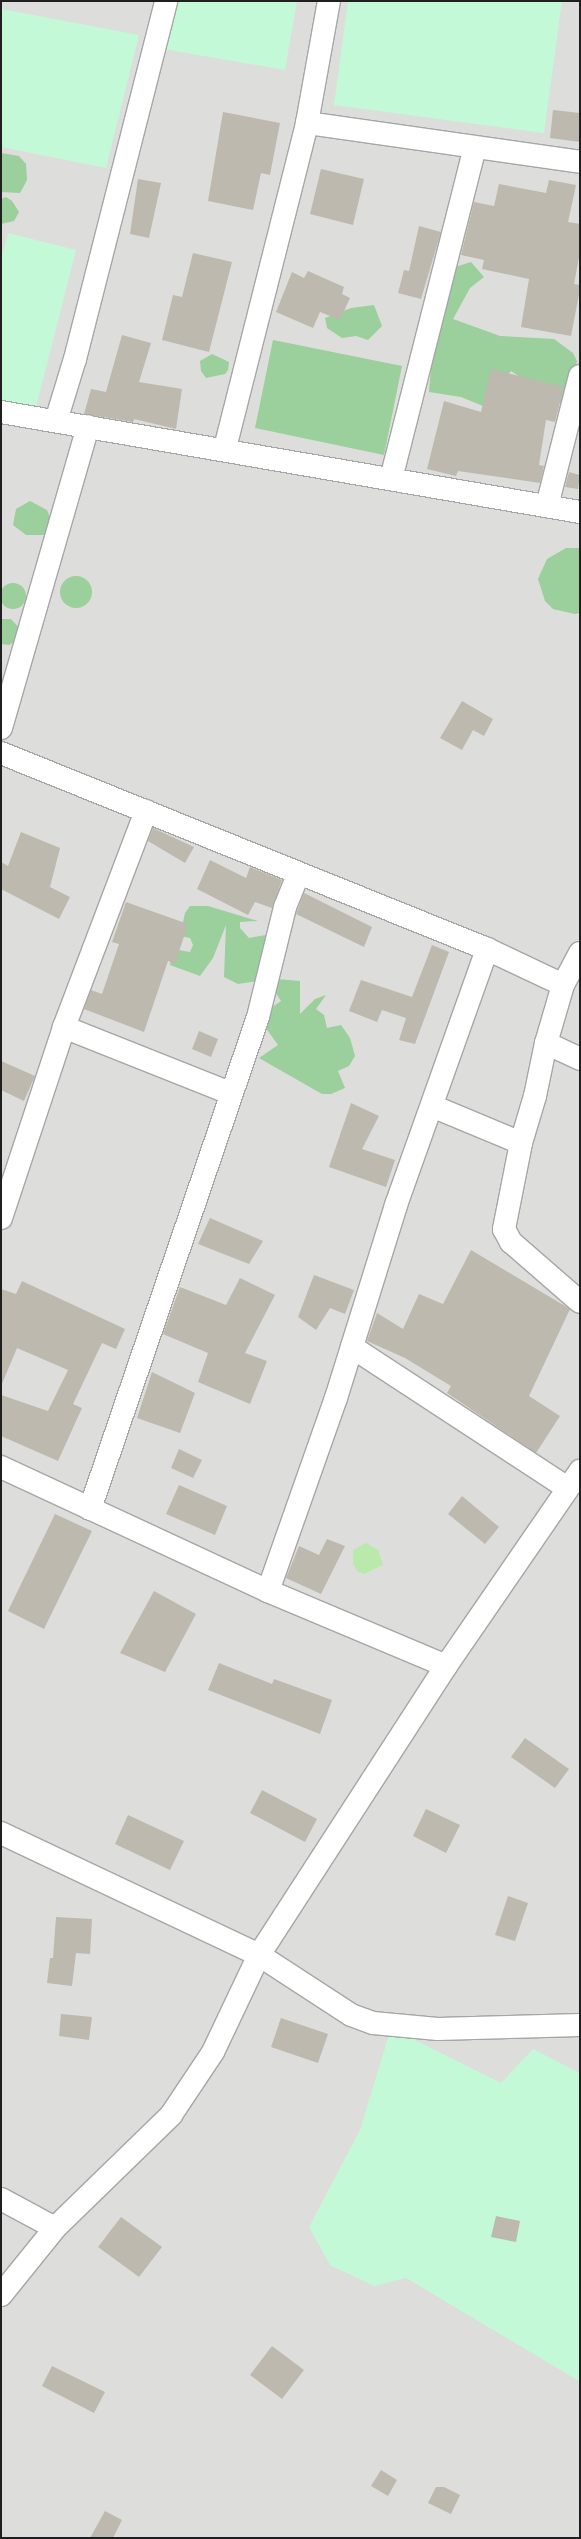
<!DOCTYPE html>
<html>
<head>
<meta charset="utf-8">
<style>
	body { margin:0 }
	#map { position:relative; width:581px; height:2539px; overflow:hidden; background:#f0efe6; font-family:Jost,sans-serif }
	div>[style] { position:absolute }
	.residential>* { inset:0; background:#dddddc }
	.grass>* { inset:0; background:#b9eaac }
	.forest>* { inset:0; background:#9bcf9b }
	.round { border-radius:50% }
	.park>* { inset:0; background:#c3f9d7 }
	.building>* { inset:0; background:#bdb9af }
	.roads { filter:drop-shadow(1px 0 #a6a6a6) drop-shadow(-1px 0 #a6a6a6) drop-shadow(0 1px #a6a6a6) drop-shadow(0 -1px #a6a6a6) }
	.minor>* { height:22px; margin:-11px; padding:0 11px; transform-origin:11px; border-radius:11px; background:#fff }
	span { translate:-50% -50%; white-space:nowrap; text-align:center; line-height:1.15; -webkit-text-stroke:4px #fff; paint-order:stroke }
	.frame { position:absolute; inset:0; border:2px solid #1f1f1f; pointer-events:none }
</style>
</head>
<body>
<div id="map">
	<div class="residential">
		<i style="clip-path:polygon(1px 1px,580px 1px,580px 2538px,1px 2538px)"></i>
	</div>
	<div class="grass">
		<i style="clip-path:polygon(366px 1543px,378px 1550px,383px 1565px,364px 1574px,358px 1572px,353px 1564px,353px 1550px)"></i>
	</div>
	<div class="forest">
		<i style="clip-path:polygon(1px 153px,19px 156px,26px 164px,27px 180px,20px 193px,1px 192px)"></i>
		<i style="clip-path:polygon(6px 197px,12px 201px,19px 212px,14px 221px,1px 224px,1px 199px)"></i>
		<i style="clip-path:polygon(471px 262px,484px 277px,470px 288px,453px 319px,500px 336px,554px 339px,573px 353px,577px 361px,572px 385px,563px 405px,511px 371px,483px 406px,461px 397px,429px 392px,439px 272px)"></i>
		<i style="clip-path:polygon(374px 305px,382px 326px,368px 340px,356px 336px,342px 338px,327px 328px,325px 318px,351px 308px)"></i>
		<i style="clip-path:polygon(273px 340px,402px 366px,384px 455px,255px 428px)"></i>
		<i style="clip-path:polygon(212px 354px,229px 362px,228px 370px,225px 374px,206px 378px,201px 371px,200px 361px)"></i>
		<i style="clip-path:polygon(30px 501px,47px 510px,50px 517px,45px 535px,26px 535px,13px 525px,16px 509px)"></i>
		<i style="clip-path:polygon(566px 548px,580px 548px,580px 613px,575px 614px,553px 609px,545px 601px,538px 579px,547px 559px)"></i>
		<i class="round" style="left:60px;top:576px;width:32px;height:32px"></i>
		<i class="round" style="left:0;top:583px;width:26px;height:26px"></i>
		<i style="clip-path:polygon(1px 619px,11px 619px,20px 629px,16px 641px,9px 645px,1px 644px)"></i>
		<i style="clip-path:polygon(190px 906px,208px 906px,258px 921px,240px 922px,240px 928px,249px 938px,266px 935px,267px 944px,257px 981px,238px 984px,224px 977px,226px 925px,213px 958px,200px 976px,170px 965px,173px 949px,190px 952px,193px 945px,190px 938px,180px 936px,185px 913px)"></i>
		<i style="clip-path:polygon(266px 978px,300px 981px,300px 1014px,315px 999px,326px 995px,316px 1009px,324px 1015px,327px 1028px,341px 1025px,350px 1038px,355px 1056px,349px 1066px,338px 1071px,345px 1088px,331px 1094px,322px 1094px,259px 1058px,278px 1045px,258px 1017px,281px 1001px)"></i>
	</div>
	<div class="park">
		<i style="clip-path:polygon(173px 1px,297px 1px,285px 70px,164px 49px)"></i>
		<i style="clip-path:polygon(348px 1px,562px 1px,544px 133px,334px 105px)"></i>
		<i style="clip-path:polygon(1px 9px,139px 35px,106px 168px,1px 147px)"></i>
		<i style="clip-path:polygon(8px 233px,76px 250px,34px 415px,1px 407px,1px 260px)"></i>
		<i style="clip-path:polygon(391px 2028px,501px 2083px,533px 2049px,580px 2073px,579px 2381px,406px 2278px,374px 2286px,330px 2265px,309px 2227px,360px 2130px)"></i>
	</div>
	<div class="building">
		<i style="clip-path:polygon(553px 110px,580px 113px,580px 142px,550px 138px)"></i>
		<i style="clip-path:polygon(223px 112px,280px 123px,270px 175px,261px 173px,253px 210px,208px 201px)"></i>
		<i style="clip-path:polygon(321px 169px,364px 179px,353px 225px,310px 214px)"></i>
		<i style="clip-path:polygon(138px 179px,161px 183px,149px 238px,130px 234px)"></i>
		<i style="clip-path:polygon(549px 180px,576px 185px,568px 222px,580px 224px,580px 252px,574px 284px,580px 285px,580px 289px,571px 336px,521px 327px,529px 279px,482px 269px,484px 260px,461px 255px,474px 202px,494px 206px,499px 184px,546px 193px)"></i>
		<i style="clip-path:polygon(419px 226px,441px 232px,421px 299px,398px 293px,404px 270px,409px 271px)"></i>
		<i style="clip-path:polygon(193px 253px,232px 262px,209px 352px,162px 340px,173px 295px,182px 297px)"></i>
		<i style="clip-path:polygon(308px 271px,344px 287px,342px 294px,350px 298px,340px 320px,320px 312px,313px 328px,276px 312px,292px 272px,304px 278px)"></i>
		<i style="clip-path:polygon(122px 335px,151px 343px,139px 382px,182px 389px,176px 429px,134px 419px,133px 422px,84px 414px,91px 389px,106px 392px)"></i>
		<i style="clip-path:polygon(491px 369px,564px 387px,555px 422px,546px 420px,539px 465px,544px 466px,540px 483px,458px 471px,456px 476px,427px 469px,444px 401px,481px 412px)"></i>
		<i style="clip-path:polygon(569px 472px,580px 475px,578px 489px,565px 487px)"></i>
		<i style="clip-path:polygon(462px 701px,493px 719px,484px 736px,473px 730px,462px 750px,440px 738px)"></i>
		<i style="clip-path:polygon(153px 828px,194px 847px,185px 863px,148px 841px)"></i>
		<i style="clip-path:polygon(21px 832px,60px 848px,50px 887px,70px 897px,59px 919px,1px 889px,1px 862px,8px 866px)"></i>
		<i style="clip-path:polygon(210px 860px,246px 878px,250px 867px,282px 880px,272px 908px,255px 902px,248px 915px,197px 889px)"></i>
		<i style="clip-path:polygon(304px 893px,372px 927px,364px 947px,296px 914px)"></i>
		<i style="clip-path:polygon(126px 902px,188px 924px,175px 964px,168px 961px,144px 1032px,84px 1009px,91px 990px,102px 994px,119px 944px,112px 942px)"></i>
		<i style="clip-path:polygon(432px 945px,449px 952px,415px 1044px,399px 1040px,406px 1018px,382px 1010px,377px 1022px,349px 1011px,361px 980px,412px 997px)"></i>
		<i style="clip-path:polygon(199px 1031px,218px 1039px,211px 1057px,192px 1049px)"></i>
		<i style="clip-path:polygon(1px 1061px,35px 1076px,24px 1101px,1px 1090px)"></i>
		<i style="clip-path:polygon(351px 1103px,379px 1116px,362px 1149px,395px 1160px,386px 1187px,329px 1167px)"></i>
		<i style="clip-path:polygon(210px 1218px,263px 1241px,249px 1264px,198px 1244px)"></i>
		<i style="clip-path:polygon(471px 1250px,570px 1309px,529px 1396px,560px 1416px,536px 1453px,447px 1393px,451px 1386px,405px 1358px,367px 1341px,377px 1313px,403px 1329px,419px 1294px,443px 1304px)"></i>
		<i style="clip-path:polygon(314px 1275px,354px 1290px,345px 1314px,330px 1308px,316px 1330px,298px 1317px)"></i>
		<i style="clip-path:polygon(240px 1278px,275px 1295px,245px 1353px,267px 1361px,250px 1404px,198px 1382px,208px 1353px,163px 1334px,180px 1287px,226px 1305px)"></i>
		<i style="clip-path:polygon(22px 1281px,125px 1329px,116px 1349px,102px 1343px,73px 1404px,82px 1408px,58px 1461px,1px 1436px,1px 1395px,48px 1411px,68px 1370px,17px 1348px,1px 1386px,1px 1289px,16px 1294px)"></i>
		<i style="clip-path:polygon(152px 1372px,195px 1393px,180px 1433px,137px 1418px)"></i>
		<i style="clip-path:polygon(179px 1449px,202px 1460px,193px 1478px,171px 1468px)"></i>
		<i style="clip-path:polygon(179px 1485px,227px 1506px,215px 1535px,166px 1514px)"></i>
		<i style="clip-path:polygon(462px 1496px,499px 1527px,485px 1544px,448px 1514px)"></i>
		<i style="clip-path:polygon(55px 1514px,92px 1531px,44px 1629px,8px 1611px)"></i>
		<i style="clip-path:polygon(327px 1539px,345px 1546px,321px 1594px,286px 1578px,299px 1546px,319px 1555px)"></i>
		<i style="clip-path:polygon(154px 1591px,196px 1614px,165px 1672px,120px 1653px)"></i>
		<i style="clip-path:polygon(219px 1663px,272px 1684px,274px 1679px,332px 1700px,320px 1734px,208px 1690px)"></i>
		<i style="clip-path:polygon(525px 1738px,569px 1769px,555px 1788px,511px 1757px)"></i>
		<i style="clip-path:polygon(262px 1790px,317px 1819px,305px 1842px,250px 1813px)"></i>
		<i style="clip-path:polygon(426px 1809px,460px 1825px,446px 1853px,413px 1836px)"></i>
		<i style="clip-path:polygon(128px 1815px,184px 1841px,170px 1870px,115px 1844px)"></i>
		<i style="clip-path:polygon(508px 1896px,528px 1903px,515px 1941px,495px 1935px)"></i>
		<i style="clip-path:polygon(56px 1917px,92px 1919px,90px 1954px,76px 1953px,72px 1986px,47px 1983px,50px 1958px,53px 1958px)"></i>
		<i style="clip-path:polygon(61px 2014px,92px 2017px,89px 2040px,59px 2036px)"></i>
		<i style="clip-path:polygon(281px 2018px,328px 2034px,318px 2063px,271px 2047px)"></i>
		<i style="clip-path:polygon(496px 2216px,520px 2221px,516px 2242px,491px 2237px)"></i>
		<i style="clip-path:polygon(121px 2217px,162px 2247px,139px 2277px,98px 2247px)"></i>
		<i style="clip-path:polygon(272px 2346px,304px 2370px,282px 2399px,250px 2375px)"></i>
		<i style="clip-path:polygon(52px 2366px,105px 2392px,94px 2413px,42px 2386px)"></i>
		<i style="clip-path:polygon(381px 2470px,397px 2480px,388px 2496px,371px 2486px)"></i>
		<i style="clip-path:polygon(436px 2487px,444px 2487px,460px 2495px,451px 2514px,428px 2503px)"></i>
		<i style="clip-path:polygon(105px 2511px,122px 2520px,113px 2538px,90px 2538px)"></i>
	</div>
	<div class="roads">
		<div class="minor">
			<i style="left:307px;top:123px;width:276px;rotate:8.1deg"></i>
			<i style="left:1px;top:412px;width:588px;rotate:9.8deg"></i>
			<i style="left:56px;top:421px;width:65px;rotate:-73deg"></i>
			<i style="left:75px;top:359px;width:369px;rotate:-75.7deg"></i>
			<i style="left:225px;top:448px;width:335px;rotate:-75.8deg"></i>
			<i style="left:307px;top:123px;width:124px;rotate:-79.8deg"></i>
			<i style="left:391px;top:479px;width:342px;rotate:-75.8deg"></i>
			<i style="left:547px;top:506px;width:134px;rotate:-75.8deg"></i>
			<i style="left:1px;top:728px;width:314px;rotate:-73.9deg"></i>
			<i style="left:1px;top:753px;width:524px;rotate:21.96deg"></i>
			<i style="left:487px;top:949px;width:84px;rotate:25.3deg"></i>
			<i style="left:580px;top:953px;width:36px;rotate:118deg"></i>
			<i style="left:563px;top:985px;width:60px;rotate:106.3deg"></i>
			<i style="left:546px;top:1043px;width:54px;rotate:101.7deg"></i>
			<i style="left:535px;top:1096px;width:49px;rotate:106.6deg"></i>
			<i style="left:521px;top:1143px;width:88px;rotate:101.2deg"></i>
			<i style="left:504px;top:1229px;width:15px;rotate:62deg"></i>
			<i style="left:511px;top:1242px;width:91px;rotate:41deg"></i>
			<i style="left:64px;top:1027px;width:179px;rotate:21.7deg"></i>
			<i style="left:546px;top:1043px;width:38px;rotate:25deg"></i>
			<i style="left:432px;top:1106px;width:96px;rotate:22.6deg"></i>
			<i style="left:1px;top:1218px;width:201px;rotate:-71.7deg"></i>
			<i style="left:64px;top:1027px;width:231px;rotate:-69.2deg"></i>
			<i style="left:352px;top:1347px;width:256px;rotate:33.2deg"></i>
			<i style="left:1px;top:1467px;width:294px;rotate:24.9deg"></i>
			<i style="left:268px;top:1591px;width:193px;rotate:22.8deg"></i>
			<i style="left:90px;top:1509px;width:520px;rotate:-71.15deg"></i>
			<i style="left:258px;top:1017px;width:113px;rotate:-76.2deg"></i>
			<i style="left:285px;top:907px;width:35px;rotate:-68deg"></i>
			<i style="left:268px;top:1591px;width:205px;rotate:-70.6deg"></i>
			<i style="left:336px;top:1398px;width:202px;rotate:-72.7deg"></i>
			<i style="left:396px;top:1205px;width:272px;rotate:-70.4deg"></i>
			<i style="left:1px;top:1833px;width:285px;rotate:25.3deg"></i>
			<i style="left:259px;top:1955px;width:110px;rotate:33.1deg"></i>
			<i style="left:351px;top:2015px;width:23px;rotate:20deg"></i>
			<i style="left:373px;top:2023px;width:65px;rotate:5.3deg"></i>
			<i style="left:438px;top:2029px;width:142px;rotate:-1.6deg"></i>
			<i style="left:1px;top:2199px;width:61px;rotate:28.2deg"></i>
			<i style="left:1px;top:2295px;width:86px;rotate:-51.1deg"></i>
			<i style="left:55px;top:2228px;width:162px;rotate:-44.2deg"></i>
			<i style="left:171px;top:2115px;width:76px;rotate:-56.3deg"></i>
			<i style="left:213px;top:2052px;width:107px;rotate:-64.6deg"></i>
			<i style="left:259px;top:1955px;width:344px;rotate:-57.1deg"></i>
			<i style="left:446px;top:1666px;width:237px;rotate:-55.5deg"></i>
		</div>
	</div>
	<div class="frame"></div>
</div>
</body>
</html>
